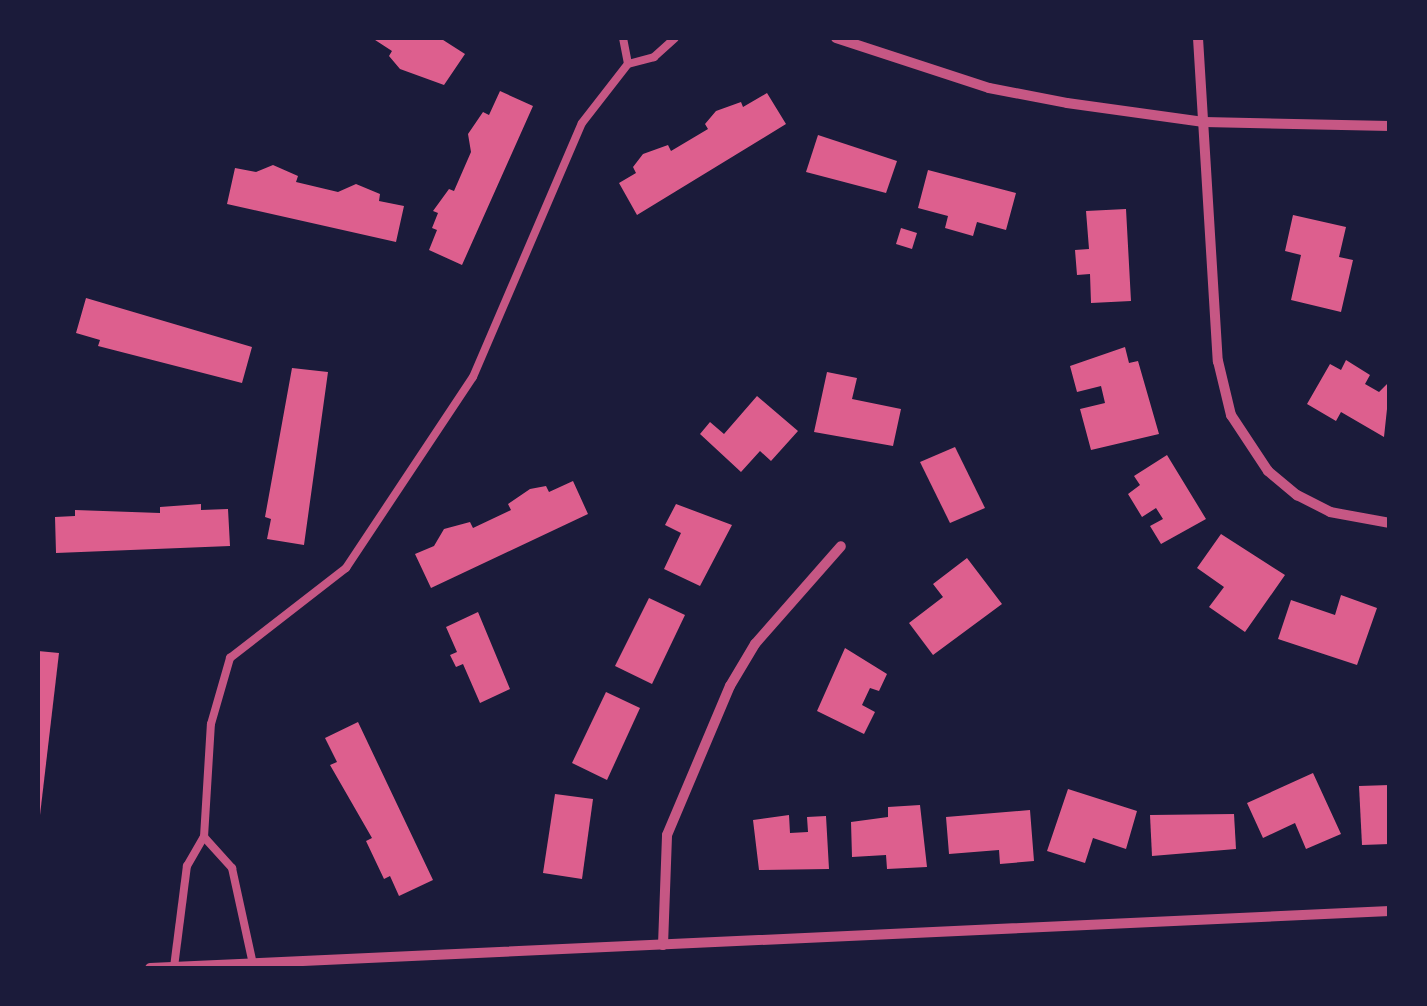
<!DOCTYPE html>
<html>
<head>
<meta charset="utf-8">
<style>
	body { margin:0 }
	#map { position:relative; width:1427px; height:1006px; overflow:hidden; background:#1b1b3a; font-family:"Times New Roman",serif }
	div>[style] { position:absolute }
	.building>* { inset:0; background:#dd5f8e }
	.service>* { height:8px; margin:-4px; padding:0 4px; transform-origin:4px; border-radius:4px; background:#c65784 }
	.minor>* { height:10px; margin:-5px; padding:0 5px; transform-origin:5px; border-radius:5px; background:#c65784 }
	span { translate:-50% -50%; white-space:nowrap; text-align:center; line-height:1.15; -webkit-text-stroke:8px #1b1b3a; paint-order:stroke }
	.frame { position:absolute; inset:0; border:40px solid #1b1b3a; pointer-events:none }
</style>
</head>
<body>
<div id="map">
	<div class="building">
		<i style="clip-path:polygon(372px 38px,440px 38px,465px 54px,444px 85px,400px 69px,389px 56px,392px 51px)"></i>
		<i style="clip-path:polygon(500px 91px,533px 106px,462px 265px,429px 250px,437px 230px,432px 228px,438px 213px,433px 211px,449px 189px,454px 191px,471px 152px,468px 134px,483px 112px,489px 115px)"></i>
		<i style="clip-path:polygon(767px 93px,786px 124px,637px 215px,619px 183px,636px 173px,633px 167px,643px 154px,668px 145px,671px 151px,708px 129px,705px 124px,716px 111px,741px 102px,743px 107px)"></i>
		<i style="clip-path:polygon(818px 135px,897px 161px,886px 193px,806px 172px)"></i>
		<i style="clip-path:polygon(273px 165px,298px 176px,296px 182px,338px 192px,356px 184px,380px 194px,379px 201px,404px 206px,396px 242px,227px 204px,235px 168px,256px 172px)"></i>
		<i style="clip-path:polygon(928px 170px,1016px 193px,1006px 230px,977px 222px,973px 236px,945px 228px,948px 216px,918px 208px)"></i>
		<i style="clip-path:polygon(1126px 209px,1131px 301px,1091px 303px,1090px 274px,1077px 275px,1075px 250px,1089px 249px,1086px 211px)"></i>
		<i style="clip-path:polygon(1293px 215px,1346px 227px,1339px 257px,1353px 260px,1341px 312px,1291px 300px,1301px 255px,1285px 251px)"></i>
		<i style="clip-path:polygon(901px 228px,917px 233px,912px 249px,896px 244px)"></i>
		<i style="clip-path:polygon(86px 298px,252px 347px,242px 383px,98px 346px,100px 340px,76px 333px)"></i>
		<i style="clip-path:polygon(1125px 347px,1129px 363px,1138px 361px,1159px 434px,1091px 450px,1080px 409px,1105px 403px,1101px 386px,1077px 392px,1070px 366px)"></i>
		<i style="clip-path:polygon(1346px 360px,1370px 375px,1365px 384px,1379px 392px,1390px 381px,1384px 437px,1341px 412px,1336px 421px,1307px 404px,1330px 364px,1341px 370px)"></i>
		<i style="clip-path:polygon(292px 368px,328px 372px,304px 545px,267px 539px,271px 519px,265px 517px)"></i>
		<i style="clip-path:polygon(827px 372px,857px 378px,852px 399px,901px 409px,893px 446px,814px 432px)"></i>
		<i style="clip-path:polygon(757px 396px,798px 431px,771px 461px,760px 451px,741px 472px,700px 434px,710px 422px,724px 434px)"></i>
		<i style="clip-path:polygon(955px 447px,985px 508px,950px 523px,920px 462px)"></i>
		<i style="clip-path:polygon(1167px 455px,1206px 519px,1161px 544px,1150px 526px,1163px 519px,1156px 508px,1142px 517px,1128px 494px,1140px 485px,1134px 476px)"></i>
		<i style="clip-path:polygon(573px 481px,588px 514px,431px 588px,415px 554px,434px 546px,444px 529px,470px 522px,473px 528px,511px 510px,508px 504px,530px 489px,546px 486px,549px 492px)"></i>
		<i style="clip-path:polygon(201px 504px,201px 510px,228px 509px,230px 546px,56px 553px,55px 517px,75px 516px,75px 510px,160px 513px,160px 507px)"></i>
		<i style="clip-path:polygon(676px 504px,732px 525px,700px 586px,664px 569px,681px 533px,665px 525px)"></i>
		<i style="clip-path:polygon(1221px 534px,1285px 575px,1245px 632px,1209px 607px,1224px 587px,1197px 568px)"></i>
		<i style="clip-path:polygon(967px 558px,1002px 604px,933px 655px,909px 623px,943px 597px,933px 584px)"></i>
		<i style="clip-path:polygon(1341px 595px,1377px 608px,1357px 665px,1278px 639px,1291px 600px,1335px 615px)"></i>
		<i style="clip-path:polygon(649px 598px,685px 615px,652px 684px,615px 666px)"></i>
		<i style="clip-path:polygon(478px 612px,510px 689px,480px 703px,463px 664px,456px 667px,450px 655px,457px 652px,446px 627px)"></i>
		<i style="clip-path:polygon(845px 648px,887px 674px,879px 691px,870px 688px,862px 705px,875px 712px,864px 734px,817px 711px)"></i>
		<i style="clip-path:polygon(38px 651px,59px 653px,40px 815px,38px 814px)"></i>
		<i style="clip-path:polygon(606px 692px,640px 708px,607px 780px,572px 763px)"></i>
		<i style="clip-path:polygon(358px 722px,433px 880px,399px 896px,390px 876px,384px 879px,366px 841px,372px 838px,330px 765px,337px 762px,325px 738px)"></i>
		<i style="clip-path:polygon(1313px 773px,1341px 834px,1306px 849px,1295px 823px,1263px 838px,1247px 803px)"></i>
		<i style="clip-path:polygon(1390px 785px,1390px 844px,1362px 845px,1359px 786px)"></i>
		<i style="clip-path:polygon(1068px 789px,1137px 811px,1126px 849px,1093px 838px,1085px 863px,1047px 851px)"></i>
		<i style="clip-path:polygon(555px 794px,593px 799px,582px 879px,543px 873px)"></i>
		<i style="clip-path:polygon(920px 805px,927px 867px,887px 869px,886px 855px,852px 857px,851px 822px,888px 817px,888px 807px)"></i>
		<i style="clip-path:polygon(1030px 810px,1034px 861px,1000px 864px,999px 850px,949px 854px,946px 817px)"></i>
		<i style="clip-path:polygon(1234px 814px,1236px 849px,1152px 856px,1150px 815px)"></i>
		<i style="clip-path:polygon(789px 815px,790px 833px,808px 832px,807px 817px,826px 816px,829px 869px,759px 870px,753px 820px)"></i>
	</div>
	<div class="service">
		<i style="left:623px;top:38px;width:26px;rotate:79deg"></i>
		<i style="left:628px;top:64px;width:27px;rotate:-15deg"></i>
		<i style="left:654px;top:57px;width:28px;rotate:-42deg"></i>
		<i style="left:204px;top:837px;width:113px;rotate:-86.5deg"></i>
		<i style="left:211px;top:724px;width:69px;rotate:-73.9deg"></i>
		<i style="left:230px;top:658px;width:147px;rotate:-37.8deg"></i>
		<i style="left:346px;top:568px;width:229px;rotate:-56.4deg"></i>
		<i style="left:473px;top:377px;width:276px;rotate:-66.8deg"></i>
		<i style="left:582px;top:123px;width:75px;rotate:-52.1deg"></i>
		<i style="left:174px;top:967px;width:102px;rotate:-82.7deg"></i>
		<i style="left:187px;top:866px;width:34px;rotate:-60deg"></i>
		<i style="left:204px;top:837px;width:42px;rotate:47.9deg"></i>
		<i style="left:232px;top:868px;width:98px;rotate:77.7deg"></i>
	</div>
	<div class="minor">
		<i style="left:836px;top:38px;width:161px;rotate:18.1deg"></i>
		<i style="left:989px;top:88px;width:79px;rotate:10.9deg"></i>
		<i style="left:1067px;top:103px;width:138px;rotate:7.9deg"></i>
		<i style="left:1204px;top:122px;width:186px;rotate:1.2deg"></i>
		<i style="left:1198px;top:38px;width:324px;rotate:86.5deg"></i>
		<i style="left:1218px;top:361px;width:56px;rotate:76.5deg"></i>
		<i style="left:1231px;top:415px;width:67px;rotate:56.5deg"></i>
		<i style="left:1268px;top:471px;width:38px;rotate:40deg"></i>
		<i style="left:1297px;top:495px;width:37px;rotate:27deg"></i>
		<i style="left:1330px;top:512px;width:61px;rotate:10.4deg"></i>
		<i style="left:663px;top:945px;width:110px;rotate:-87.9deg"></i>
		<i style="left:667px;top:835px;width:162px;rotate:-67.1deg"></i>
		<i style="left:730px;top:686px;width:49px;rotate:-59.2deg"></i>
		<i style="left:755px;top:644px;width:130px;rotate:-48.7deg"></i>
		<i style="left:150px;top:968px;width:1241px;rotate:-2.63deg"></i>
	</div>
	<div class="frame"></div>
</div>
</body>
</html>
